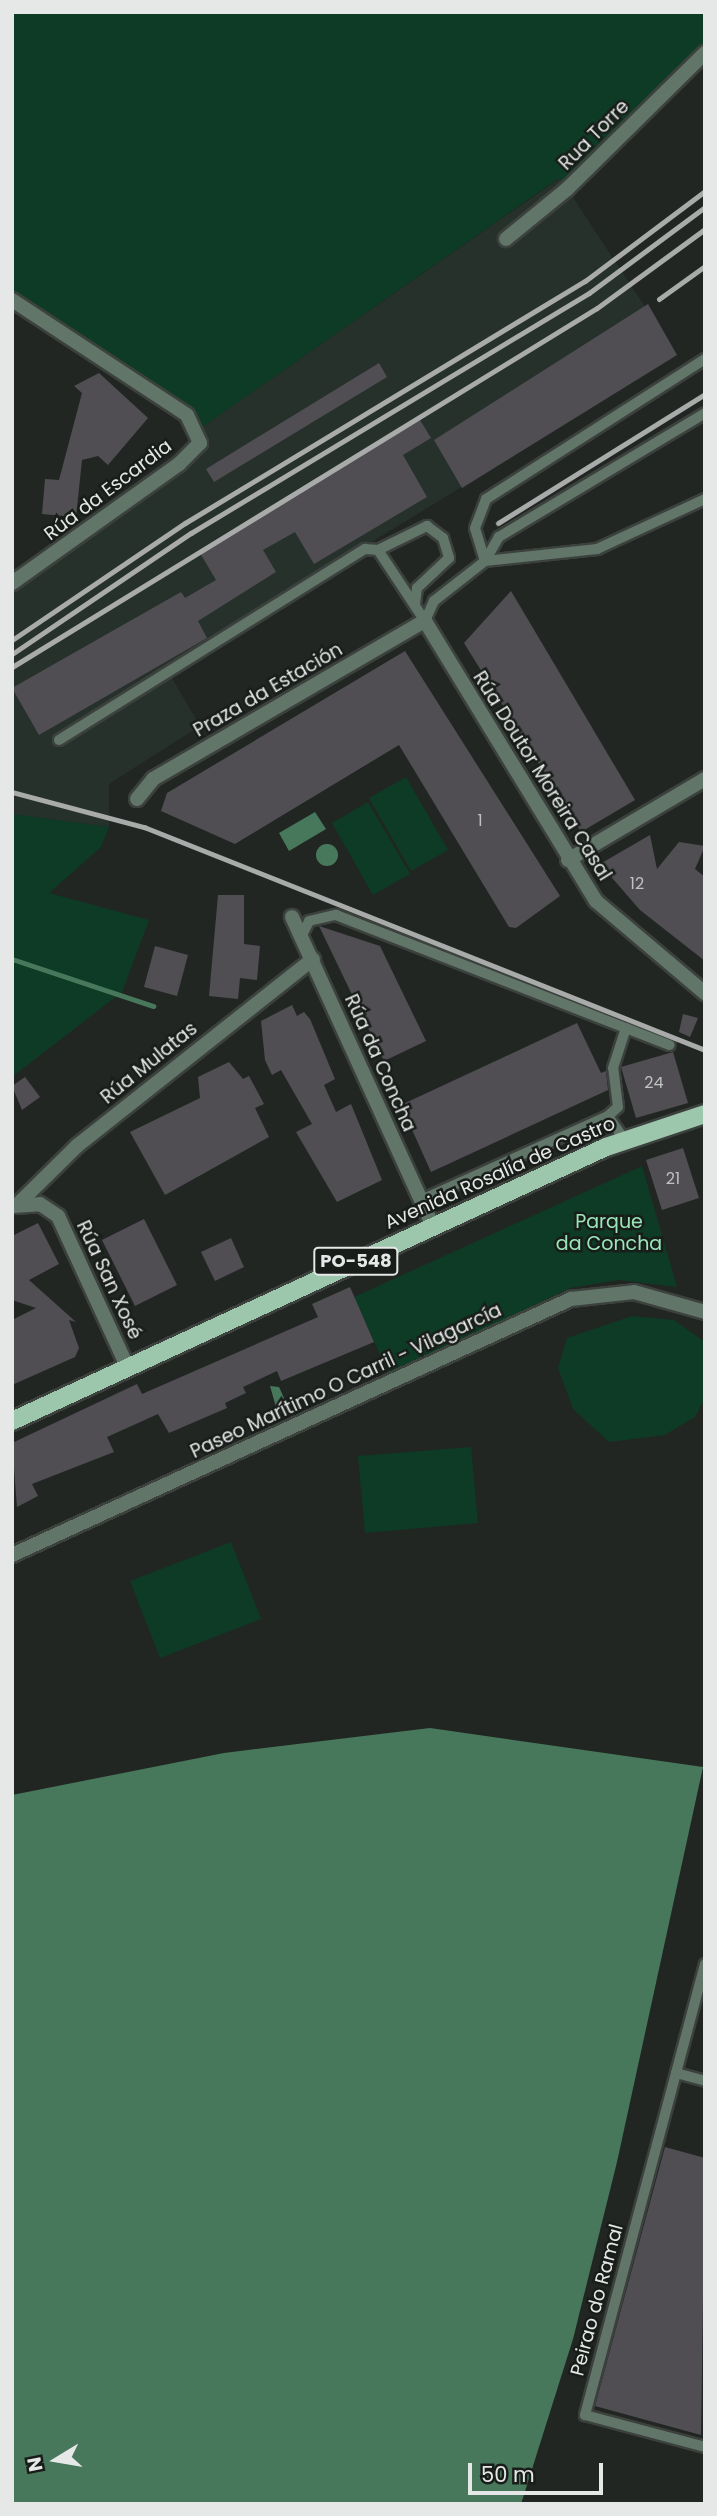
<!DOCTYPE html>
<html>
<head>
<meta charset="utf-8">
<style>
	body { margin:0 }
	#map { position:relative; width:717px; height:2516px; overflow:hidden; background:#212623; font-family:Poppins,sans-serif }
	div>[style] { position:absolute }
	.built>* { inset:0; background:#27312b }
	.green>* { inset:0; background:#0e3b25 }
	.water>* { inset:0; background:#48785c }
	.round { border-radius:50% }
	.stream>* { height:5px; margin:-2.5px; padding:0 2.5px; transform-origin:2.5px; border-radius:2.5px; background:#48785c }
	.building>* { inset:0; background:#504e53 }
	.roads { filter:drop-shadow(2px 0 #3c413e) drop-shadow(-2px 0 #3c413e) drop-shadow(0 2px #3c413e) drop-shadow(0 -2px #3c413e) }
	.service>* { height:10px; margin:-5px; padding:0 5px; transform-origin:5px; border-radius:5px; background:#617569 }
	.pedestrian>* { height:14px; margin:-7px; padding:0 7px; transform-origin:7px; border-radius:7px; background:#617569 }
	.minor>* { height:14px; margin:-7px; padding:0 7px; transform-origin:7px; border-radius:7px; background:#617569 }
	.primary>* { height:18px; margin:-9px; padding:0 9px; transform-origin:9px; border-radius:9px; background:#9dc7ad }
	.rail>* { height:5px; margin:-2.5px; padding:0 2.5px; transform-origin:2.5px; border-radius:2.5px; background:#a8aba9 }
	span { translate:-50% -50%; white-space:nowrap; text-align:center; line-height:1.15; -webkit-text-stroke:5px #181d1a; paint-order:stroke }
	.number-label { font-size:16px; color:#c0c2c1 }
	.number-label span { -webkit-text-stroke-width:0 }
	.shield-label span { padding:2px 5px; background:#181d1a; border:2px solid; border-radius:5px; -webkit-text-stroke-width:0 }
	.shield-label { font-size:18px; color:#e5e8e6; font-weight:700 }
	.street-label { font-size:19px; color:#e5e8e6 }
	.park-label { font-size:19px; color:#9ae6b9 }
	.frame { position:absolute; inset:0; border:14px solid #e5e8e6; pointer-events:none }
	.north { position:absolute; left:21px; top:2425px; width:70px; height:70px; -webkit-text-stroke:5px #181d1a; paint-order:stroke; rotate:259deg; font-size:19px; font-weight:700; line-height:28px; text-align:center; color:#e5e8e6 }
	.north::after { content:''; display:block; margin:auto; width:24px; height:32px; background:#e5e8e6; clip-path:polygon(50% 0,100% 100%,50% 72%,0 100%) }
	.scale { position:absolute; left:468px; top:2463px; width:135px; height:32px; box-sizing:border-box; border:4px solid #e5e8e6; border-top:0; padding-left:9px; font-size:21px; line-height:24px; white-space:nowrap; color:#e5e8e6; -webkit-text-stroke:5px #181d1a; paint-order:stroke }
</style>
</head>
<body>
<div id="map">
	<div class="built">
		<i style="clip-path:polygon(560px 178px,677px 355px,166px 668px,200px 726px,109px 784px,109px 827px,12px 814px,12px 580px,179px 464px,198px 430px)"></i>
	</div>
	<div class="green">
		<i style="clip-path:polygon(12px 12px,705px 12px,705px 53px,567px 189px,559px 178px,198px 430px,12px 301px)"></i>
		<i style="clip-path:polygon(406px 777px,448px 850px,411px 871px,369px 798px)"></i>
		<i style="clip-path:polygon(368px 802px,410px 874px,373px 895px,332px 823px)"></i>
		<i style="clip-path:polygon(12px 814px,109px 827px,101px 847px,49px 893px,149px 920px,122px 992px,12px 1077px)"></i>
		<i style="clip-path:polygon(642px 1166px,677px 1287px,619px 1280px,570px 1288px,390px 1376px,354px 1297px)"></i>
		<i style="clip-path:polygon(632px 1316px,674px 1320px,705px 1342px,705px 1398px,695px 1417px,665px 1435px,609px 1442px,573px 1409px,558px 1368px,567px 1338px)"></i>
		<i style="clip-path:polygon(471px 1447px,478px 1523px,365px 1533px,358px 1456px)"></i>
		<i style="clip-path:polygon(231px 1542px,261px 1619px,160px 1658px,130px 1581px)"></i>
	</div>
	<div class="water">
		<i style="clip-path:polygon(315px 812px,326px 829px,289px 851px,279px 833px)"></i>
		<i class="round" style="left:316px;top:844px;width:22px;height:22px"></i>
		<i style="clip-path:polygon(270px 1386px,279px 1387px,289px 1409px,278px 1414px)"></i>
		<i style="clip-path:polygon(430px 1728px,703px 1767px,617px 2162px,573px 2339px,521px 2504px,12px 2504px,12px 1795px,224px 1753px)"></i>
	</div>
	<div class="stream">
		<i style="left:12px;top:959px;width:149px;rotate:18.4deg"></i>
	</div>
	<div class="building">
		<i style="clip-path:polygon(648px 304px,677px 355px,462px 488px,434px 440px)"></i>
		<i style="clip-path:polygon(379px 363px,387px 377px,214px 482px,206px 469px)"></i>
		<i style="clip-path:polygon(99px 373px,148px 418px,108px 465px,98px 456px,82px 460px,76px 517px,42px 514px,45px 479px,59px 480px,82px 393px,74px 386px)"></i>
		<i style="clip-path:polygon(420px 420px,431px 438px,403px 455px,427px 497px,314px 564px,295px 532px,263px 550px,276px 572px,198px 621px,207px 638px,39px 735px,12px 688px,181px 592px,185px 598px,216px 580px,200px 553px)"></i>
		<i style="clip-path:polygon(511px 591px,635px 800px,581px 832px,464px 643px)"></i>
		<i style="clip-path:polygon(405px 651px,560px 896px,516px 928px,509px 927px,399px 745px,235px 844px,161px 811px,167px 793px)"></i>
		<i style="clip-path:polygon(650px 835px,657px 869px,679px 842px,705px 846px,695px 869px,705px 877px,705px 961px,640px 910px,600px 864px)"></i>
		<i style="clip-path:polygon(218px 895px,244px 895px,244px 944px,260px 946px,257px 980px,240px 978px,238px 999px,209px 996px)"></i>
		<i style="clip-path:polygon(319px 926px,380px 946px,426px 1041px,384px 1061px)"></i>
		<i style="clip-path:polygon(155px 946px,188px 955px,177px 996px,144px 987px)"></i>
		<i style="clip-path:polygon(292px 1005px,297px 1016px,304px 1012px,310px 1019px,335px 1079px,324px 1085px,336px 1112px,351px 1104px,382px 1180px,337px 1202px,296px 1132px,312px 1124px,281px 1070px,272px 1075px,265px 1060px,261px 1021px)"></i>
		<i style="clip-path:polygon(683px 1014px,698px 1018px,690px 1037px,679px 1032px)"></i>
		<i style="clip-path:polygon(577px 1023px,601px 1073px,606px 1071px,608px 1090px,431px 1172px,401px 1105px)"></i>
		<i style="clip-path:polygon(673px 1052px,688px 1103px,636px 1118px,621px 1067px)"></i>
		<i style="clip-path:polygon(229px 1062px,243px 1079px,249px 1076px,264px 1104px,255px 1108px,269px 1137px,165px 1195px,130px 1132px,200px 1098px,198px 1077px)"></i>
		<i style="clip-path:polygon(25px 1077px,40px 1097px,22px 1110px,12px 1086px)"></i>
		<i style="clip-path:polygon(683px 1148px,699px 1198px,662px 1210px,646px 1160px)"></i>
		<i style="clip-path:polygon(144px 1219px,177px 1285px,135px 1306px,102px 1240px)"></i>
		<i style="clip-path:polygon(38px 1223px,59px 1264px,29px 1280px,76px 1322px,69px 1320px,79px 1348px,75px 1357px,12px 1385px,12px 1320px,36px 1308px,12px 1300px,12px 1236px)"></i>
		<i style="clip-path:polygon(231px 1238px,244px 1267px,215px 1281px,201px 1252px)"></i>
		<i style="clip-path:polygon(350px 1287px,374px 1342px,281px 1381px,277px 1371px,243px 1387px,246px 1393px,225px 1403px,227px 1408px,169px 1433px,158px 1414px,107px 1437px,114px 1452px,32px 1484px,38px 1496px,17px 1507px,12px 1443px,137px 1384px,142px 1394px,318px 1317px,312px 1304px)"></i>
		<i style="clip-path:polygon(665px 2147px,705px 2158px,701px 2435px,595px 2406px)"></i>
	</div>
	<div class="roads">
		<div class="service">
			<i style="left:378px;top:550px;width:85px;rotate:56.5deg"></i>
			<i style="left:485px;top:561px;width:34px;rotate:-107deg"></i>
			<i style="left:475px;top:528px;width:31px;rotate:-69deg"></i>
			<i style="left:486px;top:499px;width:260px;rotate:-32.6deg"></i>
			<i style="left:485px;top:561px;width:113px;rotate:-6.1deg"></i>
			<i style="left:597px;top:549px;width:119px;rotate:-24.8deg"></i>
			<i style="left:425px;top:621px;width:22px;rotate:-66deg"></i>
			<i style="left:434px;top:601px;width:65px;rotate:-38.1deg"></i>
			<i style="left:485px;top:561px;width:28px;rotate:-60deg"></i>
			<i style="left:499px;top:537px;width:240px;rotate:-31deg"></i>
			<i style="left:59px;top:740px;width:361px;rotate:-32deg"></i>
			<i style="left:365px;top:549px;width:13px;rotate:4deg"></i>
			<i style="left:378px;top:550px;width:55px;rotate:-26.1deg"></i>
			<i style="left:427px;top:526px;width:20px;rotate:37deg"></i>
			<i style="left:443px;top:538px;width:21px;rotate:73deg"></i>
			<i style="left:449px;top:558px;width:44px;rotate:136.8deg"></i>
			<i style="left:417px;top:588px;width:17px;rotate:97deg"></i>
			<i style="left:301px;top:937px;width:18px;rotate:-63deg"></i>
			<i style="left:309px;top:921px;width:28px;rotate:-13deg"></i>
			<i style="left:336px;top:915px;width:358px;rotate:21.3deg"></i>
			<i style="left:608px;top:1116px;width:29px;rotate:55deg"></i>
			<i style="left:421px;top:1200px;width:205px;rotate:-24.2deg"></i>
			<i style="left:608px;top:1116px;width:13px;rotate:-42deg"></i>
			<i style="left:618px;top:1107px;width:39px;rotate:-97deg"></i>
			<i style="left:613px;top:1068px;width:42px;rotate:-72deg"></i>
			<i style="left:705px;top:1964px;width:467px;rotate:104.9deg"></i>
			<i style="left:585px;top:2415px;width:124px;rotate:14.9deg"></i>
			<i style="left:676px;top:2073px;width:30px;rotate:15deg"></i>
		</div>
		<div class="pedestrian">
			<i style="left:12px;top:1555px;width:615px;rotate:-24.61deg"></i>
			<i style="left:571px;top:1299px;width:63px;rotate:-6.3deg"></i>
			<i style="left:634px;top:1292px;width:74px;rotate:15.7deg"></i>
		</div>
		<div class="minor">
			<i style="left:506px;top:239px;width:79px;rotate:-39.3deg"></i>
			<i style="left:567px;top:189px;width:194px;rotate:-44.6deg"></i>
			<i style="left:12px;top:300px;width:209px;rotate:33.3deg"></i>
			<i style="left:187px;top:415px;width:31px;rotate:65deg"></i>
			<i style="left:200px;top:443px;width:30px;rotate:135deg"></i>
			<i style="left:179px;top:464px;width:205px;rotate:144.5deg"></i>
			<i style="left:137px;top:799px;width:26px;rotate:-51deg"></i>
			<i style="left:153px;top:779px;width:315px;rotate:-30.2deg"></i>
			<i style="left:425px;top:621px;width:328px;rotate:58.6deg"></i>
			<i style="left:596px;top:901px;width:143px;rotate:40.2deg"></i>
			<i style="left:568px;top:860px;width:159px;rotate:-30.6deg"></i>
			<i style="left:292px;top:917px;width:340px;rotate:65.5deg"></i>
			<i style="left:18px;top:1204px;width:83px;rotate:-44.5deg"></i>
			<i style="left:77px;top:1146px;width:301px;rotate:-38.4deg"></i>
			<i style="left:14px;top:1206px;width:26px;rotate:-4deg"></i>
			<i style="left:40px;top:1204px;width:22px;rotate:34deg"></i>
			<i style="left:58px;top:1216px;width:167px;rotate:65.3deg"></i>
		</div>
		<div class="primary">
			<i style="left:12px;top:1421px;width:654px;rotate:-24.76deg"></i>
			<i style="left:606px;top:1147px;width:104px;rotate:-18.4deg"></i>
		</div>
	</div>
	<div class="rail">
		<i style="left:659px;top:299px;width:57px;rotate:-35.7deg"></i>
		<i style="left:498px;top:523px;width:244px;rotate:-31.9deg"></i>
		<i style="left:12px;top:640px;width:209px;rotate:-34.1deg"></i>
		<i style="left:185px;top:523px;width:468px;rotate:-31.2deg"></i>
		<i style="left:585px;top:281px;width:150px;rotate:-36.9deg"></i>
		<i style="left:12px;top:654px;width:216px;rotate:-34.1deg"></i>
		<i style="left:191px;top:533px;width:465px;rotate:-31.1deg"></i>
		<i style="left:589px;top:293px;width:144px;rotate:-36.6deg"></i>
		<i style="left:12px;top:667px;width:686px;rotate:-31.54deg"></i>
		<i style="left:597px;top:308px;width:134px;rotate:-36.2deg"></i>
		<i style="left:12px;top:792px;width:137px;rotate:14.9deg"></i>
		<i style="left:144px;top:827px;width:604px;rotate:21.68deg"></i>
	</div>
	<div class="number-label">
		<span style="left:480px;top:821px">1</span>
		<span style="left:637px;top:884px">12</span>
		<span style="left:654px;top:1083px">24</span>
		<span style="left:673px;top:1179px">21</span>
	</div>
	<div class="shield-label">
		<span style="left:356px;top:1261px">PO-548</span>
	</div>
	<div class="street-label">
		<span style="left:594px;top:135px;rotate:-45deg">Rua Torre</span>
		<span style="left:108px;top:490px;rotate:-37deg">Rúa da Escardia</span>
		<span style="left:268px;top:690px;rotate:-30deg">Praza da Estación</span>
		<span style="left:542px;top:776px;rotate:58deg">Rúa Doutor Moreira Casal</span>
		<span style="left:149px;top:1063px;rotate:-39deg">Rúa Mulatas</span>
		<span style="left:380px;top:1063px;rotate:66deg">Rúa da Concha</span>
		<span style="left:500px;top:1173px;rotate:-24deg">Avenida Rosalía de Castro</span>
		<span style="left:109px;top:1280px;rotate:65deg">Rúa San Xosé</span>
		<span style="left:346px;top:1381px;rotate:-25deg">Paseo Marítimo O Carril - Vilagarcía</span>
		<span style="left:597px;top:2300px;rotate:-75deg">Peirao do Ramal</span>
	</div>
	<div class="park-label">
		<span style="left:609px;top:1233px">Parque<br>da Concha</span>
	</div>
	<div class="frame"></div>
	<div class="north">N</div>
	<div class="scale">50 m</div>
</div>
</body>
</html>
